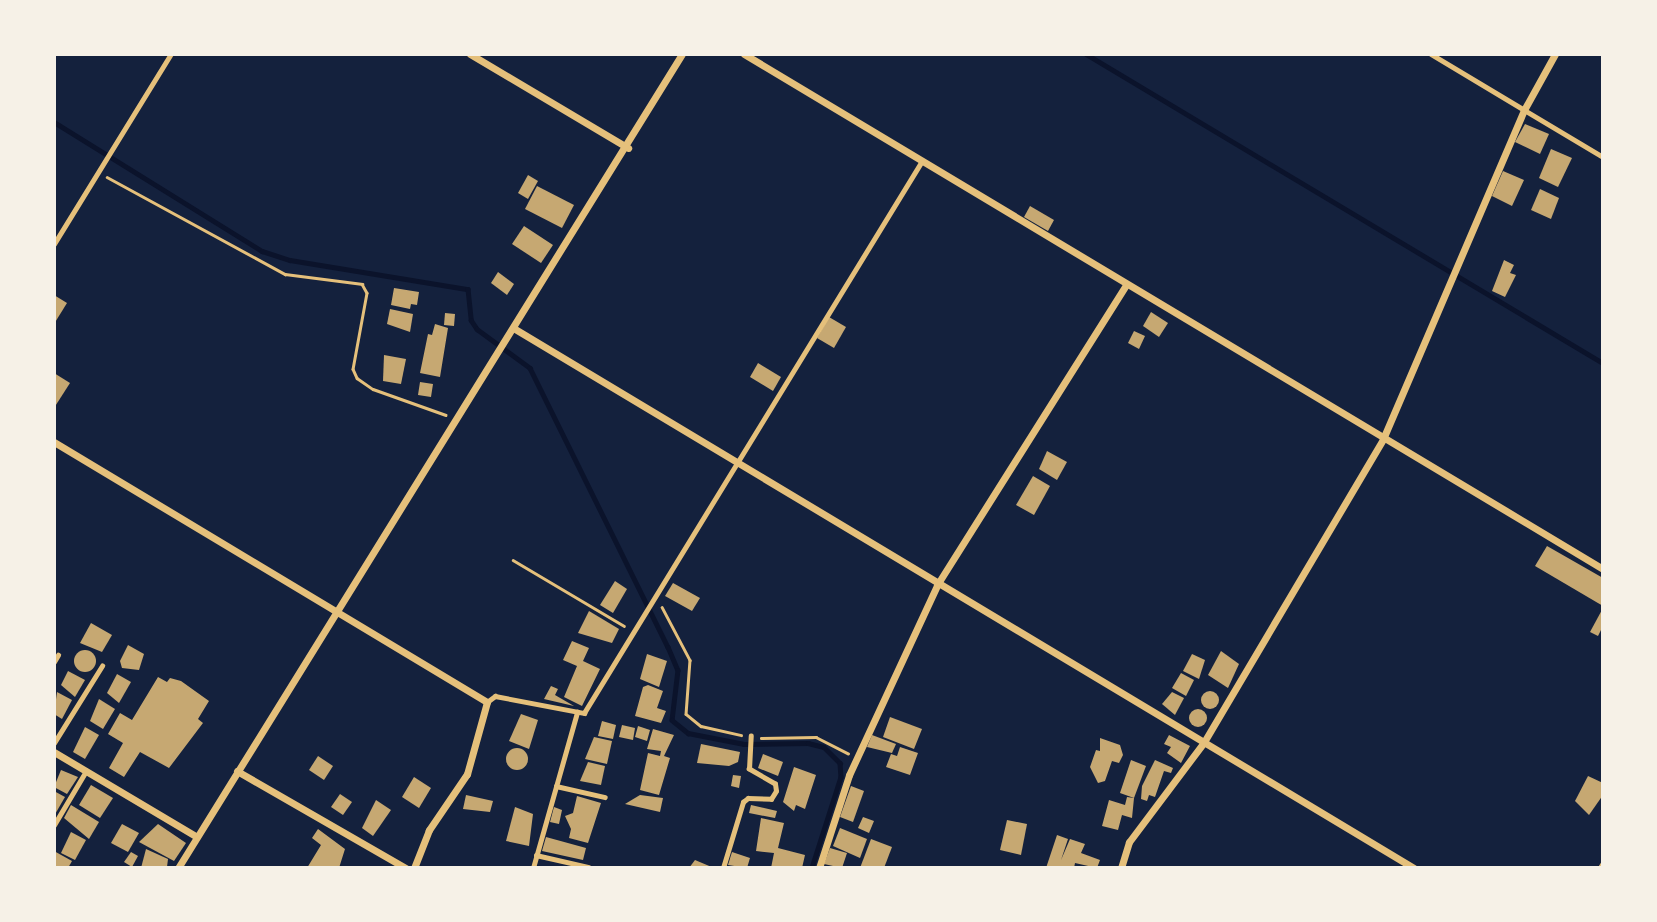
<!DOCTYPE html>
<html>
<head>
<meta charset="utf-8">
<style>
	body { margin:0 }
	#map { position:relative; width:1657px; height:922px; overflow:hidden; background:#14213d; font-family:Helvetica,sans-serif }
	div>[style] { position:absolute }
	.stream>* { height:4.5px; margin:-2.25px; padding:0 2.25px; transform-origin:2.25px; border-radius:2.25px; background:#0b132b }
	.building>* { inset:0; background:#c6a872 }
	.round { border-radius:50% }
	.path>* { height:2.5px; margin:-1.25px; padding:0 1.25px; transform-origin:1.25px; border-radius:1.25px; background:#e5c07b }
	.service>* { height:4.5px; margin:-2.25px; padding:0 2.25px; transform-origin:2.25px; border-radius:2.25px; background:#e5c07b }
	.minor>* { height:7px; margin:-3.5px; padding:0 3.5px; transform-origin:3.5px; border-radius:3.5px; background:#e5c07b }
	span { translate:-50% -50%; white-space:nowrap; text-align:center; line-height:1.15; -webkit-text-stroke:7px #f6f1e7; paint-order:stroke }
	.frame { position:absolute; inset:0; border:56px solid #f6f1e7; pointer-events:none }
</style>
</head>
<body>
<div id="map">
	<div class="stream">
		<i style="left:1086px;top:54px;width:602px;rotate:30.87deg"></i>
		<i style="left:54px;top:122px;width:245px;rotate:31.8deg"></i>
		<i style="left:262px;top:251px;width:29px;rotate:18deg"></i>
		<i style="left:290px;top:260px;width:180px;rotate:9.3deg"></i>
		<i style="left:468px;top:289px;width:31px;rotate:84deg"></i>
		<i style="left:471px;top:320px;width:11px;rotate:56deg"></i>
		<i style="left:477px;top:329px;width:66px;rotate:36.3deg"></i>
		<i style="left:530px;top:368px;width:311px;rotate:63.7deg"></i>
		<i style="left:668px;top:647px;width:25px;rotate:67deg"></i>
		<i style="left:678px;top:670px;width:50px;rotate:96.8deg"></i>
		<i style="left:672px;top:720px;width:21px;rotate:39deg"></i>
		<i style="left:688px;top:733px;width:57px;rotate:11.1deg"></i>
		<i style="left:744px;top:744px;width:64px;rotate:-0.9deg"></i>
		<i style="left:808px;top:743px;width:16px;rotate:14deg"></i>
		<i style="left:824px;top:747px;width:23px;rotate:45deg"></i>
		<i style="left:840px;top:763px;width:14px;rotate:86deg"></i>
		<i style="left:841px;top:777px;width:96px;rotate:107.7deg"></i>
	</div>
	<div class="building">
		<i style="clip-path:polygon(1525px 124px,1549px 134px,1540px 154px,1515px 142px)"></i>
		<i style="clip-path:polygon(1551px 149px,1572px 158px,1558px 187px,1539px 178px)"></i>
		<i style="clip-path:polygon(1503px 171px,1524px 180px,1512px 206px,1492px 196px)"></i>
		<i style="clip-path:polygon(528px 175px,538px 181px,528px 199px,518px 193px)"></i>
		<i style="clip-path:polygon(537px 186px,574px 205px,562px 228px,525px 209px)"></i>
		<i style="clip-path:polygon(1540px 189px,1559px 198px,1551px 219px,1531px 210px)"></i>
		<i style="clip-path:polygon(1030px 206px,1054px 220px,1048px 231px,1024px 217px)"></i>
		<i style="clip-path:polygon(524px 226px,553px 245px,541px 263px,512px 244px)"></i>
		<i style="clip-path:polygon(1504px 260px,1514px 265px,1510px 273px,1516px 275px,1505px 297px,1492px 291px)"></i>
		<i style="clip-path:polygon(498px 272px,514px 284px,507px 295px,491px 283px)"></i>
		<i style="clip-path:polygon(394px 288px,419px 292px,417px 305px,411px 304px,410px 309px,391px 305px)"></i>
		<i style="clip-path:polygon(54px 295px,67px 303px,54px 324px)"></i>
		<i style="clip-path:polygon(390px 309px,413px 314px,410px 332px,387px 324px)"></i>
		<i style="clip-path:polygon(1151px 312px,1168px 323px,1159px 337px,1143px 326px)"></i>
		<i style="clip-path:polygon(445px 313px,455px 314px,454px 326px,444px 325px)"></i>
		<i style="clip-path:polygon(829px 317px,846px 327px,834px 348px,817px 338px)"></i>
		<i style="clip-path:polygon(435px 324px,448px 328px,440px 377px,420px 373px,428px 334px,432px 335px)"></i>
		<i style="clip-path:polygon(1134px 331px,1145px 336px,1139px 349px,1128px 343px)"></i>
		<i style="clip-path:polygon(384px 355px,406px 359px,401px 384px,383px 381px)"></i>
		<i style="clip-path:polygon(758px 363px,781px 377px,773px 391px,750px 377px)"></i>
		<i style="clip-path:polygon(54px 373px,70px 383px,54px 408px)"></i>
		<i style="clip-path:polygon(420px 382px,433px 384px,431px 397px,418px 395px)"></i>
		<i style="clip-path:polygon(1047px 451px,1067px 462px,1057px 480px,1039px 469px)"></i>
		<i style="clip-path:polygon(1033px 476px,1050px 486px,1034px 515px,1016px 505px)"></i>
		<i style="clip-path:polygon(1547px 546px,1603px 578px,1603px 606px,1535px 566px)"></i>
		<i style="clip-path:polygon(615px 581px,627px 589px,613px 613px,600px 605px)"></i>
		<i style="clip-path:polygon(673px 583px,700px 598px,692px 611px,665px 596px)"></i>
		<i style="clip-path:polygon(1603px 608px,1603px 626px,1598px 636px,1590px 632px)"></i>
		<i style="clip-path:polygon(589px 611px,619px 629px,612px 643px,578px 633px)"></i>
		<i style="clip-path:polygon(91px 623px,112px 635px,102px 652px,80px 643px)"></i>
		<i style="clip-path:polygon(572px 641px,589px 648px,583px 661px,600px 669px,582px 706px,564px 697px,577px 666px,563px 660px)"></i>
		<i style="clip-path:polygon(128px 645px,144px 654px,139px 670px,122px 668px,120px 661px)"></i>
		<i class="round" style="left:74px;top:650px;width:22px;height:22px"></i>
		<i style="clip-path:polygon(1221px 651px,1239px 664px,1228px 688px,1208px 675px)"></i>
		<i style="clip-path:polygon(647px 654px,667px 661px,659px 687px,640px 679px)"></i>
		<i style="clip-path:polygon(1192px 654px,1205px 660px,1199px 679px,1183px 671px)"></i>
		<i style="clip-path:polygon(68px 671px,85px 680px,75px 697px,61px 685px)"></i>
		<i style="clip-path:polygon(1181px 673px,1194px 680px,1186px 696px,1172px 688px)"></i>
		<i style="clip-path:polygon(117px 674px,131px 682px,119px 703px,107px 693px)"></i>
		<i style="clip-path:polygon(158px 677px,167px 682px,170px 678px,181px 681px,209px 701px,198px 719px,203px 723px,169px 768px,140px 752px,124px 777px,109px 768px,123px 743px,108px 734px,120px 713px,132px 720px)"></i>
		<i style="clip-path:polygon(648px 685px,663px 691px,657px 708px,666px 711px,661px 723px,635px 716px,643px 687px)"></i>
		<i style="clip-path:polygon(551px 686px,558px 689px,555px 695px,574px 706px,544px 699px)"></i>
		<i class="round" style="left:1201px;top:691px;width:18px;height:18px"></i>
		<i style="clip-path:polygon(57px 692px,72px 700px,62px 719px,54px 714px)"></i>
		<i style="clip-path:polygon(1172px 692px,1184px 698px,1175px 715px,1162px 704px)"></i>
		<i style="clip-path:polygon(99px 699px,115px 709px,103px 729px,90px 721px)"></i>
		<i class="round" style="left:1189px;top:709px;width:18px;height:18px"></i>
		<i style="clip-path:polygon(521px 714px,538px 720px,529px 749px,509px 741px)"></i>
		<i style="clip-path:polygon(890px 717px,922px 729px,914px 749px,883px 737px)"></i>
		<i style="clip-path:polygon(602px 721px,616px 725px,613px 739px,598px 736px)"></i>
		<i style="clip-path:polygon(622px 725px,635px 728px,633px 740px,619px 737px)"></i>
		<i style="clip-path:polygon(638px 726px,650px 730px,647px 741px,635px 737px)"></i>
		<i style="clip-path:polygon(85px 727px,99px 735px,85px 759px,73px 752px)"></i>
		<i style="clip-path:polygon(653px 729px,674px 735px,664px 756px,670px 758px,659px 795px,640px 790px,648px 753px,660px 756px,661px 751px,647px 749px)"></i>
		<i style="clip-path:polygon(872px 735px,896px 744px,892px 753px,867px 747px)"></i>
		<i style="clip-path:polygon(1169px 735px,1190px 746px,1181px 763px,1167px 753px,1171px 747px,1164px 744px)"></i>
		<i style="clip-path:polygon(594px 737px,612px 741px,607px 764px,585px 759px)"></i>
		<i style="clip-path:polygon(1100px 738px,1120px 745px,1123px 755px,1119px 763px,1112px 761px,1105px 781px,1098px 783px,1090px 767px,1096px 750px,1100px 751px)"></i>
		<i style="clip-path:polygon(701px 744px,740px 752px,738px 762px,729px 766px,697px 763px)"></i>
		<i style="clip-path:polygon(900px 747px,918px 753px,910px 775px,886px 767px,891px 754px,897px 756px)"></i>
		<i class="round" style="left:506px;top:748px;width:22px;height:22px"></i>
		<i style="clip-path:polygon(763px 754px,783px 762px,778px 776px,758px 768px)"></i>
		<i style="clip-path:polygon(318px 756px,333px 766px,324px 780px,309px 770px)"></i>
		<i style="clip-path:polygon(1131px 760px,1146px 766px,1134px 798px,1120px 793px)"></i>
		<i style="clip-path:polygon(1155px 760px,1173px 768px,1171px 773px,1164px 771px,1155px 797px,1149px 795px,1147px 801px,1141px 799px,1142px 786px)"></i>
		<i style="clip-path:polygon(588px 762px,605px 766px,601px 785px,580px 781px)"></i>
		<i style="clip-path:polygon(794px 767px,816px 775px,805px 809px,796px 805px,794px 811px,783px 802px)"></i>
		<i style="clip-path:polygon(61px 770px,78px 777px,67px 794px,54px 787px)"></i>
		<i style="clip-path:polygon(733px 775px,741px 776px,739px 788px,731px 786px)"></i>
		<i style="clip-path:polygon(1588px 776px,1603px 783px,1603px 795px,1589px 815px,1575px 801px)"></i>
		<i style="clip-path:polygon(414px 777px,431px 788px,419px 808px,402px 797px)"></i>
		<i style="clip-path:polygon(91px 785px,113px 798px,100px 818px,79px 805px)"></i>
		<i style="clip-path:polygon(851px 786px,864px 791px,853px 822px,840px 817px)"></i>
		<i style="clip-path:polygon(54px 791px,65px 797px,54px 816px)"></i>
		<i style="clip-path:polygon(340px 794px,352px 802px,343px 815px,331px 807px)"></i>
		<i style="clip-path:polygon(466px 795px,493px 801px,490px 812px,463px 809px)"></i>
		<i style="clip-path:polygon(640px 795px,663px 798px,660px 812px,625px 804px)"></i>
		<i style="clip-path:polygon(577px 796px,601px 803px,588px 843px,569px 838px,571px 829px,565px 816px,573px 813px)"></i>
		<i style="clip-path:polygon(1127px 797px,1134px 798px,1132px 818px,1122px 815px,1118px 830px,1102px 826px,1109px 800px,1125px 805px)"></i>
		<i style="clip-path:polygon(376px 800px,391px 810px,373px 836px,362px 828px)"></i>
		<i style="clip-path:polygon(71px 805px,99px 822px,89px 839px,64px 818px)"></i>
		<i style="clip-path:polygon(751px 805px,777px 811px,775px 818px,749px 813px)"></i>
		<i style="clip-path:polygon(515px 807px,533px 814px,529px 846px,506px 841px)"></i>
		<i style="clip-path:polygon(554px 807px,562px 810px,559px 824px,550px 822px)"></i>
		<i style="clip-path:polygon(863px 817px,874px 821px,869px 833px,858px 828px)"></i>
		<i style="clip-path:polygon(761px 818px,784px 823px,778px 848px,805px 855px,802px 868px,771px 868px,774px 853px,756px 851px)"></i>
		<i style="clip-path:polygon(1007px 820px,1027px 824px,1021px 855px,1000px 850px)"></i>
		<i style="clip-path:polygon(122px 824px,139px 833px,128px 852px,111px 843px)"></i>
		<i style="clip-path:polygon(158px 824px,186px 843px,174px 861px,139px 842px)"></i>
		<i style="clip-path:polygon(840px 828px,867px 839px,860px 858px,833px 846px)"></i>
		<i style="clip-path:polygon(318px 829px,345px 849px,339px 868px,307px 868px,321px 845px,312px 838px)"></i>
		<i style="clip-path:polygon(71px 832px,86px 840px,75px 860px,61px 853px)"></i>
		<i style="clip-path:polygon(1057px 835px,1068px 839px,1061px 860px,1070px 839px,1085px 844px,1081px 853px,1100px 860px,1097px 868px,1075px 863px,1074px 868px,1046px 868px)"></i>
		<i style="clip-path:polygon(546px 837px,586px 848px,583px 860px,542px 851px)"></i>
		<i style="clip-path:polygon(871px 839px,892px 847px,884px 868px,860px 868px)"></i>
		<i style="clip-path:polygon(830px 848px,847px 853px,842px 868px,824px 864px)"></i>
		<i style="clip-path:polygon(146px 849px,168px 859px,167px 867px,141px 868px)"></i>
		<i style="clip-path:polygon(54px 851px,72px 861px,68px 868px,54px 868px)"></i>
		<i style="clip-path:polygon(131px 852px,138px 856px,132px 867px,124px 862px)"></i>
		<i style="clip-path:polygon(732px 852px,750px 858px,747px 868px,728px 865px)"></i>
		<i style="clip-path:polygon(695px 860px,714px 868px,689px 868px)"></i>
	</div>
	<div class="path">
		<i style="left:107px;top:177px;width:203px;rotate:28.6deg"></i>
		<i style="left:285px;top:274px;width:78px;rotate:7.4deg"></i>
		<i style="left:362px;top:284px;width:10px;rotate:61deg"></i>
		<i style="left:367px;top:293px;width:77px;rotate:100.4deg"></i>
		<i style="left:353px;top:369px;width:10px;rotate:66deg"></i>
		<i style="left:357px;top:378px;width:19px;rotate:35deg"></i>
		<i style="left:373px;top:389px;width:77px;rotate:19.6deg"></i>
		<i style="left:513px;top:560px;width:129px;rotate:30.7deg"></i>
		<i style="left:662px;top:607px;width:60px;rotate:62.2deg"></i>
		<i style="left:690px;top:660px;width:54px;rotate:94.2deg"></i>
		<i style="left:686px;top:714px;width:19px;rotate:39deg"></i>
		<i style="left:701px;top:726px;width:41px;rotate:12.7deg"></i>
		<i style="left:761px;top:738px;width:55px;rotate:-1deg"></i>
		<i style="left:816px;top:737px;width:36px;rotate:27deg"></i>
	</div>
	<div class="service">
		<i style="left:1431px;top:54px;width:200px;rotate:30.9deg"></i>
		<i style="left:54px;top:244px;width:223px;rotate:-58.4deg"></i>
		<i style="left:54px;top:662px;width:8px;rotate:-60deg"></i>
		<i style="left:487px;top:702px;width:10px;rotate:-37deg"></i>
		<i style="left:495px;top:696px;width:91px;rotate:10.8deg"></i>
		<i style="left:584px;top:713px;width:647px;rotate:-58.52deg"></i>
		<i style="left:54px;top:743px;width:91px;rotate:-58.1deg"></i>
		<i style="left:556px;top:786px;width:50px;rotate:12.7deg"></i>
		<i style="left:54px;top:825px;width:63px;rotate:-59.3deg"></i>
		<i style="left:536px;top:855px;width:54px;rotate:12.8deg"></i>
		<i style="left:533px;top:868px;width:162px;rotate:-74.2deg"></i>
		<i style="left:723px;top:868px;width:69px;rotate:-73.1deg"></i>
		<i style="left:743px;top:802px;width:6px;rotate:-39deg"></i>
		<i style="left:748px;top:798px;width:23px;rotate:2deg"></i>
		<i style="left:771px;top:799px;width:9px;rotate:-58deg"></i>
		<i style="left:776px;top:791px;width:7px;rotate:-98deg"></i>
		<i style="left:775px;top:784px;width:30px;rotate:-150deg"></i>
		<i style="left:749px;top:769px;width:33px;rotate:-87deg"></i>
		<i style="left:1600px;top:868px;width:6px;rotate:-59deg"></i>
	</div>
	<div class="minor">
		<i style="left:470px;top:54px;width:184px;rotate:30.7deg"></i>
		<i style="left:744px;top:54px;width:1002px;rotate:30.94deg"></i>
		<i style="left:515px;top:329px;width:1048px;rotate:30.95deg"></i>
		<i style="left:54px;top:442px;width:505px;rotate:30.98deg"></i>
		<i style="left:487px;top:702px;width:75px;rotate:105.5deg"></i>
		<i style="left:467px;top:774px;width:68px;rotate:124.2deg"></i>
		<i style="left:429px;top:830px;width:41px;rotate:111.5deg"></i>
		<i style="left:54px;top:752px;width:166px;rotate:30.7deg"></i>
		<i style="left:237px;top:771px;width:195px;rotate:29.9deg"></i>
		<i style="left:178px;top:868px;width:957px;rotate:-58.24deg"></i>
		<i style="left:819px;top:868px;width:98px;rotate:-72.1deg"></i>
		<i style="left:849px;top:775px;width:209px;rotate:-65.1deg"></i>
		<i style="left:937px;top:585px;width:353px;rotate:-57.8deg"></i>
		<i style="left:1121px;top:868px;width:27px;rotate:-73deg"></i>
		<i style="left:1129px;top:842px;width:125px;rotate:-53.1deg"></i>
		<i style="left:1204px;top:742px;width:352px;rotate:-59.4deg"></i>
		<i style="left:1383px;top:439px;width:358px;rotate:-66.8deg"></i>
		<i style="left:1524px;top:110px;width:64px;rotate:-61deg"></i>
	</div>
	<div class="frame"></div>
</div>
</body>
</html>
